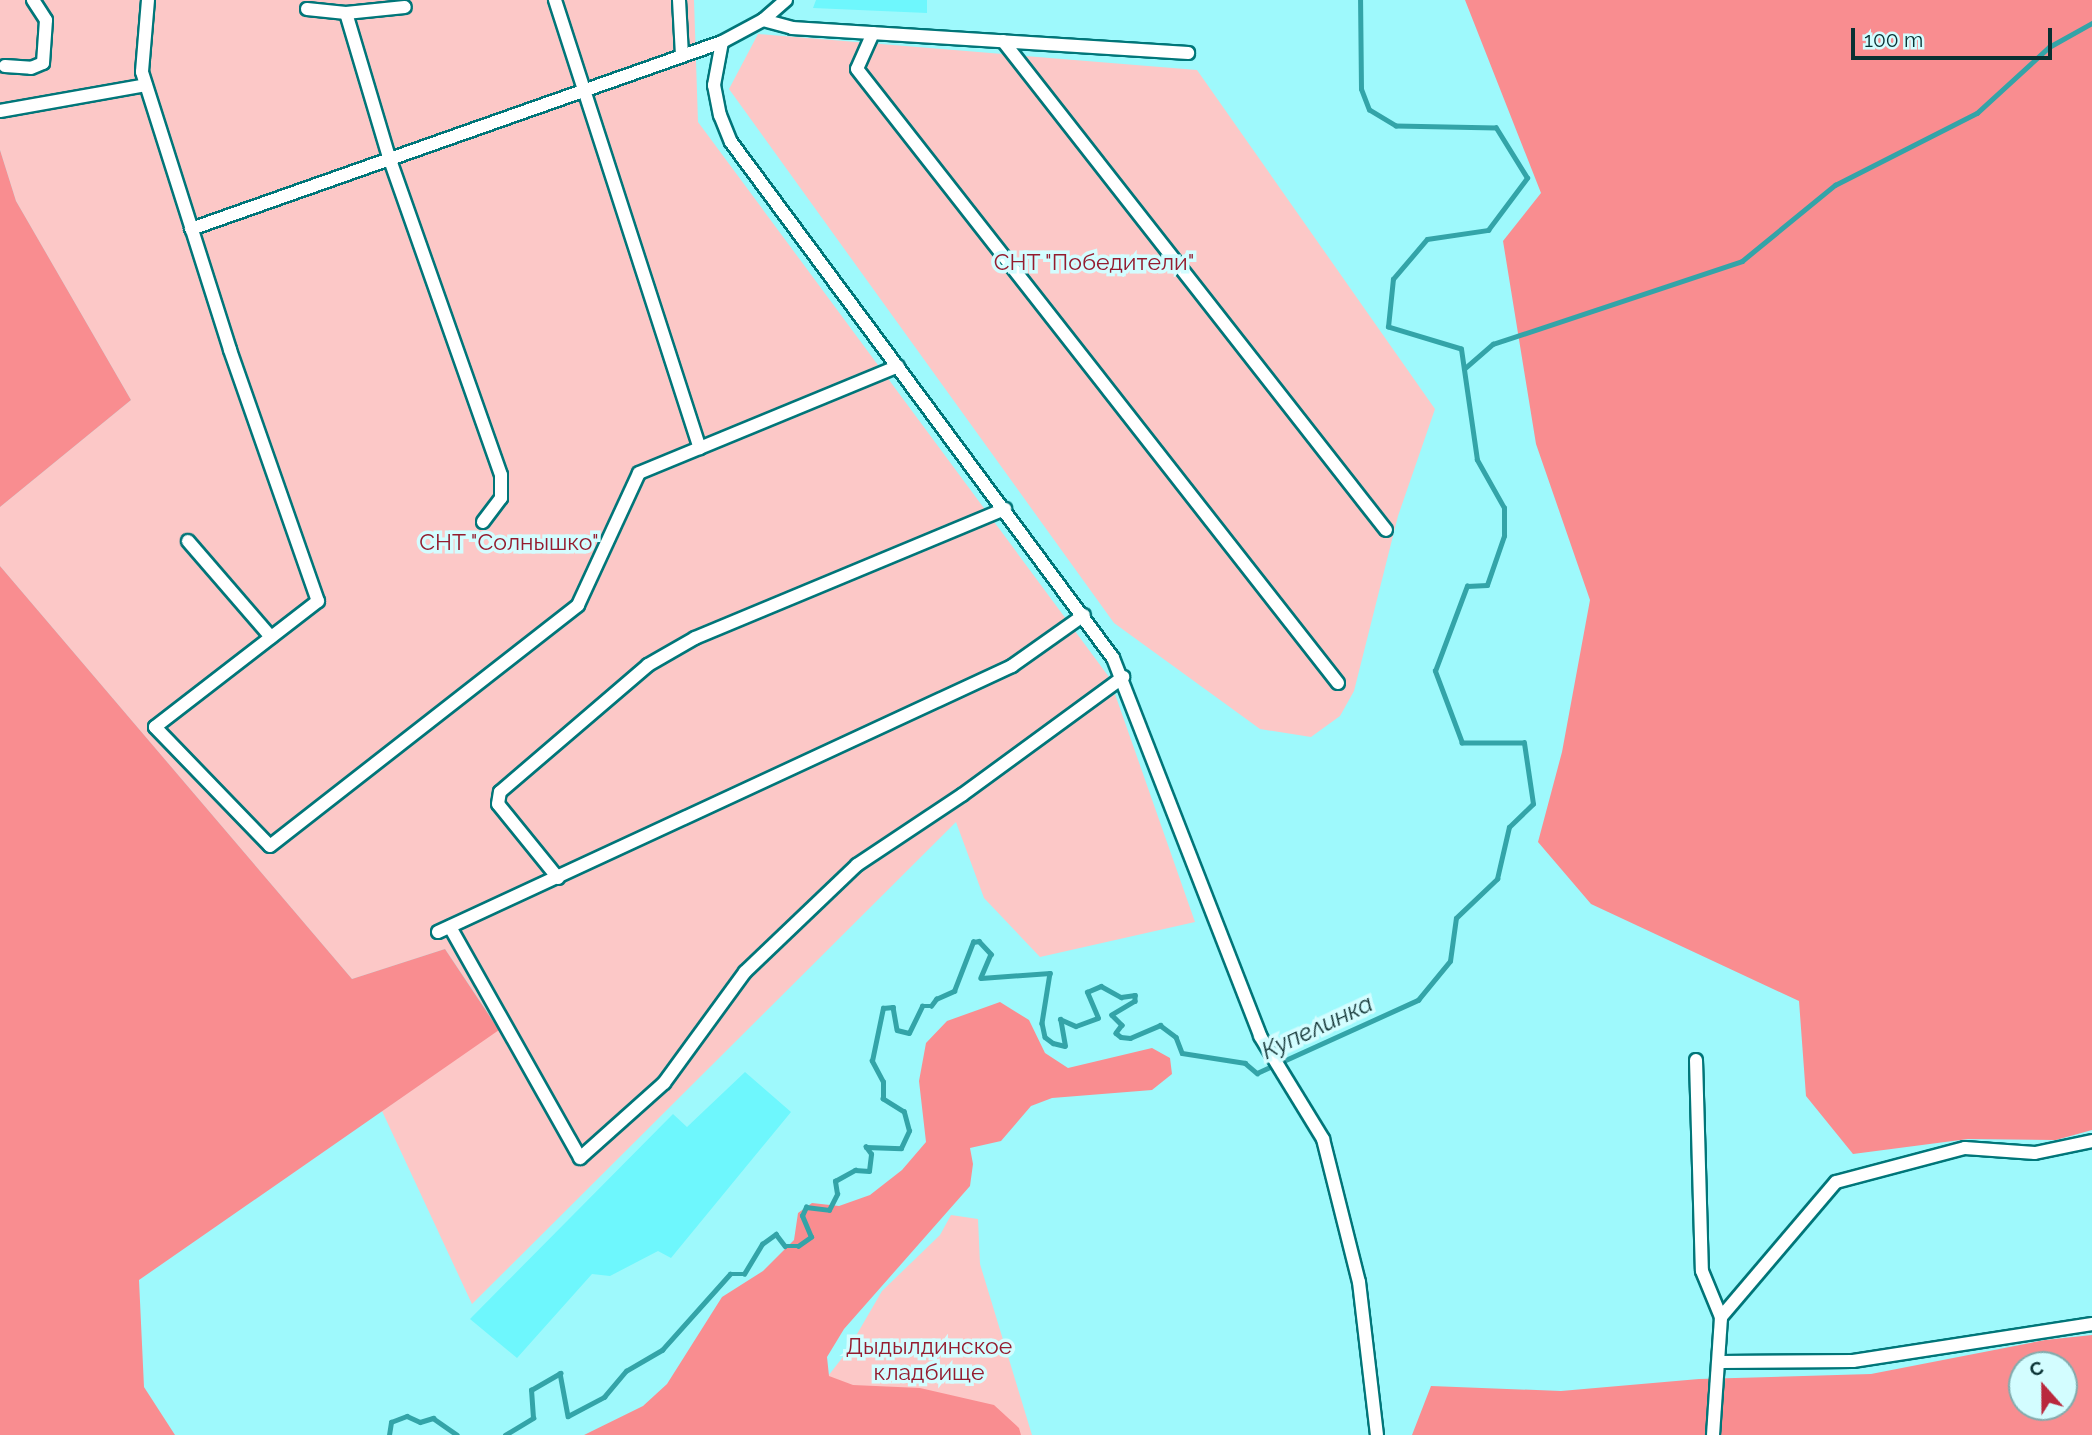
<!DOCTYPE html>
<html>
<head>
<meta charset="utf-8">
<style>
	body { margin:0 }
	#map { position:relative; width:2092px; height:1435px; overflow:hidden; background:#9ef9fc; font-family:Raleway,sans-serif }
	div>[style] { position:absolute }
	.built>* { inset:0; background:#6ef7fd }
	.green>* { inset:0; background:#fcc8c7 }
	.forest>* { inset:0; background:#f98d90 }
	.stream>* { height:4.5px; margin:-2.25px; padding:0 2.25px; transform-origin:2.25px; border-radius:2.25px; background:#33a4a8 }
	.roads { filter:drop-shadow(2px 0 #007679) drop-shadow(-2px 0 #007679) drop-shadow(0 2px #007679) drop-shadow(0 -2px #007679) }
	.minor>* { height:12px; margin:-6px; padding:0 6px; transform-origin:6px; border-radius:6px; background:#fff }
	span { translate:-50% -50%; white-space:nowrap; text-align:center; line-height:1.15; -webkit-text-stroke:7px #d3fdff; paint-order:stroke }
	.park-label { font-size:23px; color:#951c2f }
	.water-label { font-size:24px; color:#153738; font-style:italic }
	.north { position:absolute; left:2008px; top:1351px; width:70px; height:70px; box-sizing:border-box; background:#d3fdff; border:2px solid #82abad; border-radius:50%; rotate:339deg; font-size:19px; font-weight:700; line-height:28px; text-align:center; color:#083133 }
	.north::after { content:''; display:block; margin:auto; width:24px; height:32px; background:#b9283d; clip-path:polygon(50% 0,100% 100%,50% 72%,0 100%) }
	.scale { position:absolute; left:1851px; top:28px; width:201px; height:32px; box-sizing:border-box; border:4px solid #083133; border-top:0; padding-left:9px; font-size:21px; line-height:24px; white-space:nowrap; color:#083133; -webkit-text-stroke:5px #d3fdff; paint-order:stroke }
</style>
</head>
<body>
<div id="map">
	<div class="built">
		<i style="clip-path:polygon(816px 0,927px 0,927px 13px,813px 8px)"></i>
		<i style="clip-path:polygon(745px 1072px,791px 1112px,671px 1258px,658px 1251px,610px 1276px,592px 1274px,517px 1358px,470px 1319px,673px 1114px,687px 1127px)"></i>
	</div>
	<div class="green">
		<i style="clip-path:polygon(0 0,694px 0,698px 122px,1109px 677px,1195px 922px,1040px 957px,984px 898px,956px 822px,472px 1304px,382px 1111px,499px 1029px,445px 949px,352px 979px,0 566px,0 507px,131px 400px,16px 201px,0 150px)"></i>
		<i style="clip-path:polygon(758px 34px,1197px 70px,1435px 409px,1398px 516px,1354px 691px,1340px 716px,1311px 737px,1260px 729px,1114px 623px,729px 89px)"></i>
		<i style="clip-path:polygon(951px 1215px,978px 1219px,980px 1264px,1032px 1435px,782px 1435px,846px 1353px,882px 1291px,940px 1235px)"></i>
	</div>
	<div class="forest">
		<i style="clip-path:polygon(1465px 0,2092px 0,2092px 1130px,2056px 1140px,1968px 1139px,1853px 1154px,1806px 1096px,1799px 1001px,1591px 904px,1538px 842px,1562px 752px,1590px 600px,1536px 444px,1503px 241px,1541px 193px)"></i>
		<i style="clip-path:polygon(0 150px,16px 201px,131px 400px,0 507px)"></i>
		<i style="clip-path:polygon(0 566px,352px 979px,445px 949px,499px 1030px,139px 1280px,144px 1387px,175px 1435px,0 1435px)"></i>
		<i style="clip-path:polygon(1000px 1002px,1029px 1020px,1045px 1053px,1068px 1068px,1152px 1048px,1170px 1058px,1172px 1074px,1152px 1090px,1052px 1098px,1031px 1106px,1001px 1141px,970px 1148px,973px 1164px,970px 1186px,844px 1329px,827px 1357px,829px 1376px,853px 1385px,920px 1388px,994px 1405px,1019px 1428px,1021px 1435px,584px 1435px,643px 1406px,667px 1384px,722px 1297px,763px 1271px,794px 1240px,798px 1213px,812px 1203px,839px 1206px,870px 1195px,902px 1170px,926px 1142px,919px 1081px,926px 1043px,947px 1021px)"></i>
		<i style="clip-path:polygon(evenodd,2092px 1335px,2092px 1435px,1412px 1435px,1431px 1386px,1561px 1391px,1699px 1379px,1871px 1374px,2045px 1340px,2092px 1335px,2022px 1365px,2064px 1365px,2064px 1407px,2022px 1407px,2022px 1365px)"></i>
	</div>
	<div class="stream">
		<i style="left:1464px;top:369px;width:38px;rotate:-41deg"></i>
		<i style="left:1493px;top:344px;width:262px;rotate:-18.4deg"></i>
		<i style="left:1742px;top:261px;width:120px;rotate:-39.3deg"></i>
		<i style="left:1835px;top:185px;width:159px;rotate:-26.9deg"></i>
		<i style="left:1977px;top:113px;width:98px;rotate:-42.5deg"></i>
		<i style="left:2049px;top:47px;width:49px;rotate:-29.2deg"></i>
		<i style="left:389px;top:1435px;width:13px;rotate:-81deg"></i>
		<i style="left:391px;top:1422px;width:17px;rotate:-21deg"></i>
		<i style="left:407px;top:1416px;width:14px;rotate:25deg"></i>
		<i style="left:420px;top:1422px;width:14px;rotate:-17deg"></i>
		<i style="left:433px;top:1418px;width:29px;rotate:35deg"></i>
		<i style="left:505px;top:1435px;width:33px;rotate:-31deg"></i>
		<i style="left:533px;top:1418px;width:28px;rotate:-94deg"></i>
		<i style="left:531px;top:1390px;width:34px;rotate:-30deg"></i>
		<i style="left:560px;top:1373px;width:44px;rotate:79.5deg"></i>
		<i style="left:568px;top:1416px;width:41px;rotate:-27.8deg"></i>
		<i style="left:604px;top:1397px;width:34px;rotate:-50deg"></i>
		<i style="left:626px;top:1371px;width:42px;rotate:-30.3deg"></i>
		<i style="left:662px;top:1350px;width:102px;rotate:-48.2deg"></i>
		<i style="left:730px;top:1274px;width:14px"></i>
		<i style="left:744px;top:1274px;width:35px;rotate:-59deg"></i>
		<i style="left:762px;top:1244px;width:17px;rotate:-36deg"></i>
		<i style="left:776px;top:1234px;width:15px;rotate:53deg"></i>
		<i style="left:785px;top:1246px;width:13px"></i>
		<i style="left:798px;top:1246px;width:16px;rotate:-35deg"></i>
		<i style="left:811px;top:1237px;width:23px;rotate:-113deg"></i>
		<i style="left:802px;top:1216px;width:10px;rotate:-66deg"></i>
		<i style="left:806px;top:1207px;width:23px;rotate:7deg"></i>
		<i style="left:829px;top:1210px;width:18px;rotate:-63deg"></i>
		<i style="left:837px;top:1194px;width:13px;rotate:-99deg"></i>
		<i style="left:835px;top:1181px;width:23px;rotate:-29deg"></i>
		<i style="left:855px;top:1170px;width:14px;rotate:4deg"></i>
		<i style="left:869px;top:1171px;width:17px;rotate:-83deg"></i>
		<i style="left:871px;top:1154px;width:9px;rotate:-126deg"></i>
		<i style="left:866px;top:1147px;width:35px;rotate:2deg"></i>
		<i style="left:901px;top:1148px;width:19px;rotate:-65deg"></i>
		<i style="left:909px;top:1131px;width:20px;rotate:-105deg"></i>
		<i style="left:904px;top:1112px;width:25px;rotate:-148deg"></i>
		<i style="left:883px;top:1099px;width:17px;rotate:-90deg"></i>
		<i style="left:883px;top:1082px;width:24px;rotate:-118deg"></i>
		<i style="left:872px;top:1061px;width:54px;rotate:-78.3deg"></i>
		<i style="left:883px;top:1008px;width:10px;rotate:-6deg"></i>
		<i style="left:893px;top:1007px;width:23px;rotate:80deg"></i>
		<i style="left:897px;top:1030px;width:12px;rotate:14deg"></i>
		<i style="left:909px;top:1033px;width:30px;rotate:-64deg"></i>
		<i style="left:922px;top:1006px;width:9px"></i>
		<i style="left:931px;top:1006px;width:9px;rotate:-54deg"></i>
		<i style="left:936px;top:999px;width:20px;rotate:-24deg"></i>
		<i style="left:954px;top:991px;width:53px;rotate:-68.8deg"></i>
		<i style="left:973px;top:942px;width:6px;rotate:-9deg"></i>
		<i style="left:979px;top:941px;width:18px;rotate:47deg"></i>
		<i style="left:991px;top:954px;width:26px;rotate:113deg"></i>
		<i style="left:981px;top:978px;width:69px;rotate:-4.1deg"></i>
		<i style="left:1050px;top:973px;width:51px;rotate:99.1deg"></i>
		<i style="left:1042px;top:1023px;width:14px;rotate:78deg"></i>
		<i style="left:1045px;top:1037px;width:10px;rotate:37deg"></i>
		<i style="left:1053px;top:1043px;width:12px;rotate:14deg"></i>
		<i style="left:1065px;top:1046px;width:27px;rotate:-100deg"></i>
		<i style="left:1060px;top:1019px;width:17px;rotate:24deg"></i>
		<i style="left:1076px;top:1026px;width:23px;rotate:-20deg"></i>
		<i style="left:1098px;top:1018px;width:28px;rotate:-113deg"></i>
		<i style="left:1087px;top:992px;width:15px;rotate:-23deg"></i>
		<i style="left:1101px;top:986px;width:23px;rotate:29deg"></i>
		<i style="left:1121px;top:997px;width:14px;rotate:-8deg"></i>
		<i style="left:1135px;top:995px;width:6px;rotate:90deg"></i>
		<i style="left:1135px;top:1001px;width:27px;rotate:149deg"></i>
		<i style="left:1112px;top:1015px;width:14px;rotate:45deg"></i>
		<i style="left:1122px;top:1025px;width:10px;rotate:127deg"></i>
		<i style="left:1116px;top:1033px;width:6px;rotate:39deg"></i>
		<i style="left:1121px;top:1037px;width:9px;rotate:6deg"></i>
		<i style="left:1130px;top:1038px;width:33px;rotate:-23deg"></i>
		<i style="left:1160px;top:1025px;width:20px;rotate:37deg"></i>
		<i style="left:1176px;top:1037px;width:17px;rotate:69deg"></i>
		<i style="left:1182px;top:1053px;width:64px;rotate:9deg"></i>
		<i style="left:1245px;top:1063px;width:16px;rotate:40deg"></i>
		<i style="left:1257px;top:1073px;width:177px;rotate:-24.4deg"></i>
		<i style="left:1418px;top:1000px;width:50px;rotate:-50.6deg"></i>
		<i style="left:1450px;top:961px;width:43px;rotate:-82.1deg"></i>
		<i style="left:1456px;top:918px;width:57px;rotate:-43.6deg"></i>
		<i style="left:1497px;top:879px;width:53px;rotate:-77deg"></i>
		<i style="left:1509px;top:827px;width:33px;rotate:-44deg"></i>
		<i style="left:1533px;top:804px;width:62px;rotate:-98.4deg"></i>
		<i style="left:1524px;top:743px;width:62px;rotate:180deg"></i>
		<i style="left:1462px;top:743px;width:77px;rotate:-110.6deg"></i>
		<i style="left:1435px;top:671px;width:91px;rotate:-69.4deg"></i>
		<i style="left:1467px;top:586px;width:20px;rotate:-3deg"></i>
		<i style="left:1487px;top:585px;width:52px;rotate:-70.9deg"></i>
		<i style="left:1504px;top:536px;width:28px;rotate:-90deg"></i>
		<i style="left:1504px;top:508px;width:55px;rotate:-119.4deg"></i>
		<i style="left:1477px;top:460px;width:112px;rotate:-98.2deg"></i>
		<i style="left:1461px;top:349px;width:76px;rotate:-163.2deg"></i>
		<i style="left:1388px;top:327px;width:48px;rotate:-84.1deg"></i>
		<i style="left:1393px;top:279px;width:52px;rotate:-49.6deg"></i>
		<i style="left:1427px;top:239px;width:62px;rotate:-8.4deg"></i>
		<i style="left:1488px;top:230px;width:65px;rotate:-53.1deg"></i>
		<i style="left:1527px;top:178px;width:59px;rotate:-121.8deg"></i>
		<i style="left:1496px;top:128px;width:100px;rotate:-178.9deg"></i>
		<i style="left:1396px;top:126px;width:31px;rotate:-149deg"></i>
		<i style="left:1369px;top:110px;width:22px;rotate:-111deg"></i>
		<i style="left:1361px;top:89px;width:89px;rotate:-90.6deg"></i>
	</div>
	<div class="roads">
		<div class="minor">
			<i style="left:148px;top:0;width:72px;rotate:94.8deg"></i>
			<i style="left:142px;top:72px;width:292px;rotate:72.4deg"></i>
			<i style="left:230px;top:350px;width:266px;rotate:70.7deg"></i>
			<i style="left:318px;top:601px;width:206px;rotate:142.3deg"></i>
			<i style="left:155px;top:727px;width:165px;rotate:46deg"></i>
			<i style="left:270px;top:846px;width:391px;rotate:-38deg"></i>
			<i style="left:578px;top:605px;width:145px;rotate:-65.2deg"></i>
			<i style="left:639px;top:473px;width:280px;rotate:-22.4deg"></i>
			<i style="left:555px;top:0;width:471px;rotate:72.1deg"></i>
			<i style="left:679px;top:0;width:55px;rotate:86.9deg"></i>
			<i style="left:786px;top:0;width:30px;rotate:139deg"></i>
			<i style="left:763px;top:20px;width:47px;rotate:151.8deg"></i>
			<i style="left:722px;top:42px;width:44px;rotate:100.5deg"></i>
			<i style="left:714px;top:85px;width:31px;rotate:79deg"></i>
			<i style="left:720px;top:115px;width:29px;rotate:68deg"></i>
			<i style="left:731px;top:142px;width:642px;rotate:53.49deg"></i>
			<i style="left:1113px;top:658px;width:406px;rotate:68.7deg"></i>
			<i style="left:1260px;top:1036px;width:121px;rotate:58.5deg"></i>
			<i style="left:1323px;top:1139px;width:147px;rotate:75.9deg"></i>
			<i style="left:1359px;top:1282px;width:154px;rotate:83.3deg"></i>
			<i style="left:307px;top:9px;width:39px;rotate:6deg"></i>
			<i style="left:346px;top:13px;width:59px;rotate:-5.8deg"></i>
			<i style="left:346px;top:13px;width:150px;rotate:73.4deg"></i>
			<i style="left:389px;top:157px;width:337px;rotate:70.6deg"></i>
			<i style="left:501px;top:475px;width:23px;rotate:90deg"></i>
			<i style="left:501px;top:498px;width:30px;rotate:127deg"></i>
			<i style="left:763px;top:20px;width:30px;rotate:15deg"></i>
			<i style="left:792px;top:28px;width:397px;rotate:3.6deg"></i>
			<i style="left:873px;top:33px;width:39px;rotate:114deg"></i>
			<i style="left:857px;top:69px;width:780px;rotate:51.93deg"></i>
			<i style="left:1003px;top:41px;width:621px;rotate:51.93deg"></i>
			<i style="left:5px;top:66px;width:26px;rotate:4deg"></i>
			<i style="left:31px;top:68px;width:13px;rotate:-23deg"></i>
			<i style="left:43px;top:63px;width:43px;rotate:-86deg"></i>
			<i style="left:46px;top:20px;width:24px;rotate:-123deg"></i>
			<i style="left:0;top:111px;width:148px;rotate:-10.1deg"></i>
			<i style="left:191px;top:229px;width:563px;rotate:-19.4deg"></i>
			<i style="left:188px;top:541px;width:127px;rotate:49.2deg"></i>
			<i style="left:558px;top:878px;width:95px;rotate:-129deg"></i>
			<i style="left:498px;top:804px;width:12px;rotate:-81deg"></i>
			<i style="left:500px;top:792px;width:195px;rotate:-40.6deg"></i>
			<i style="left:648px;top:665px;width:54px;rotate:-29.9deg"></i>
			<i style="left:695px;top:638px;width:336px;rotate:-22.6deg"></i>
			<i style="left:450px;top:927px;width:265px;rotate:60.6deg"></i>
			<i style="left:580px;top:1158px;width:113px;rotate:-41.8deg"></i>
			<i style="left:664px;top:1083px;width:137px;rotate:-53.9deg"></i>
			<i style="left:745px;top:972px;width:155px;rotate:-43.7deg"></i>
			<i style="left:857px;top:865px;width:126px;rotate:-33.7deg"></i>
			<i style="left:962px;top:795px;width:200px;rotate:-36.2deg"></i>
			<i style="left:438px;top:932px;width:633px;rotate:-24.86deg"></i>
			<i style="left:1012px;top:666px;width:88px;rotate:-35.3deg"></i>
			<i style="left:1696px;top:1060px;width:211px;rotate:88.4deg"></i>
			<i style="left:1702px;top:1271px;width:50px;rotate:67.6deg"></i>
			<i style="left:1720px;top:1362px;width:133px;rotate:-0.4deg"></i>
			<i style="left:1853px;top:1361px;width:242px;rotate:-8.8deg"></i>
			<i style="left:1713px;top:1435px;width:118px;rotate:-86.1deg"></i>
			<i style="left:1721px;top:1317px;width:177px;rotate:-49.6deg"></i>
			<i style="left:1836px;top:1182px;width:133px;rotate:-14.8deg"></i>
			<i style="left:1965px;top:1148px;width:70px;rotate:4.1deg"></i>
			<i style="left:2035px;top:1153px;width:58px;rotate:-11.9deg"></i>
		</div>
	</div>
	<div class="park-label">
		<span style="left:1094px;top:262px">СНТ "Победители"</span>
		<span style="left:509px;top:542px">СНТ "Солнышко"</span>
		<span style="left:929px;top:1359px">Дыдылдинское<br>кладбище</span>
	</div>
	<div class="water-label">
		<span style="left:1317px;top:1027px;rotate:-25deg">Купелинка</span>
	</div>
	<div class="north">С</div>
	<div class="scale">100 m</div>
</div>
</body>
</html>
